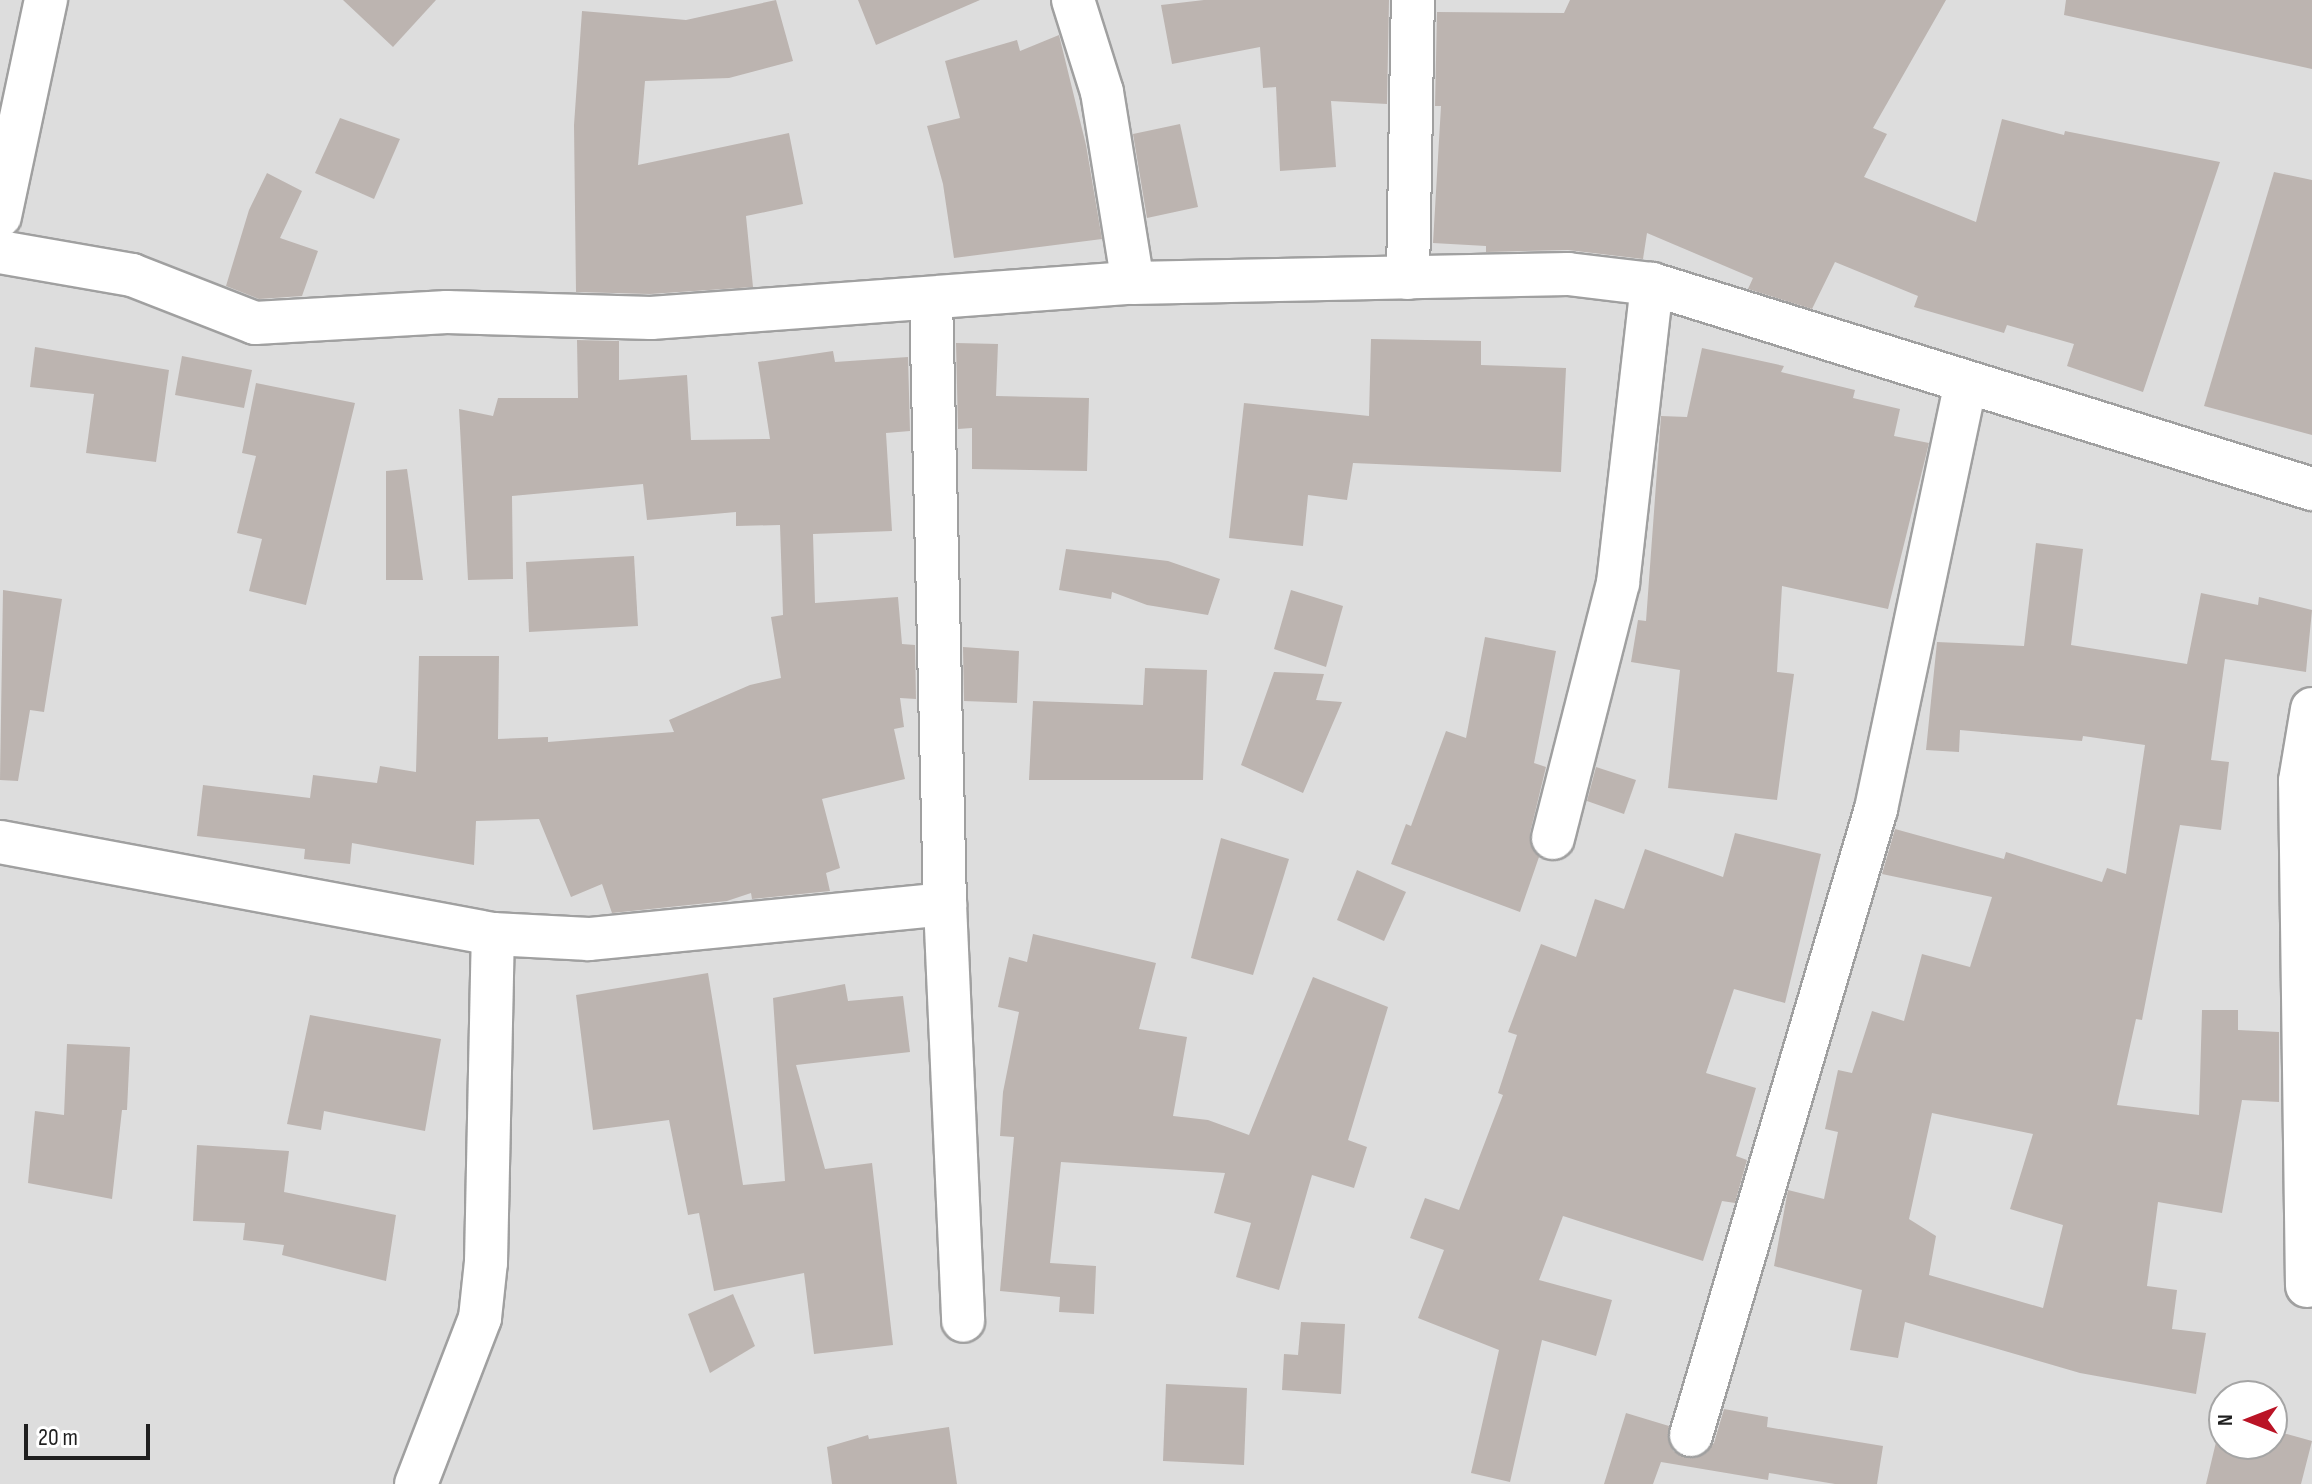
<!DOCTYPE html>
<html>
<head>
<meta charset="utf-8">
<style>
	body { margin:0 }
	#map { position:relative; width:2312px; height:1484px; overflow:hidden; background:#efebe7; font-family:"Sofia Sans Condensed",sans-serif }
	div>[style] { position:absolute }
	.residential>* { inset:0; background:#ddd }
	.building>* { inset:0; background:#bcb4b0 }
	.roads { filter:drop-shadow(2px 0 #a0a0a0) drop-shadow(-2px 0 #a0a0a0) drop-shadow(0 2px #a0a0a0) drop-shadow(0 -2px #a0a0a0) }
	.street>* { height:42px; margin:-21px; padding:0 21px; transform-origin:21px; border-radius:21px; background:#fff }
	span { translate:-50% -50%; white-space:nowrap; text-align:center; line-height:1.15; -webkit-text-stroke:8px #fff; paint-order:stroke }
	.north { position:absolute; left:2208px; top:1380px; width:80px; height:80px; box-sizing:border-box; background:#fff; border:2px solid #a5a5a5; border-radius:50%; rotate:270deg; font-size:22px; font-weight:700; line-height:32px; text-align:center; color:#1f1f1f }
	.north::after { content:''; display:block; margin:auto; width:28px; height:36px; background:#ba1426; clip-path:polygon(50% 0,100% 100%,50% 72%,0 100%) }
	.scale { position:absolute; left:24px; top:1424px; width:126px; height:36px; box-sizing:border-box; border:4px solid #1f1f1f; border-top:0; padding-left:10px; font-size:24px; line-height:28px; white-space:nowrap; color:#1f1f1f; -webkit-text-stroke:6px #fff; paint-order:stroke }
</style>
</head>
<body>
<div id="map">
	<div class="residential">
		<i style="clip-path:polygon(evenodd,0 0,2312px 0,2312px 1484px,0 1484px,0 0,2224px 1396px,2272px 1396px,2272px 1444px,2224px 1444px,2224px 1396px)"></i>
	</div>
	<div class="building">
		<i style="clip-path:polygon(343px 0,436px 0,393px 47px)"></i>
		<i style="clip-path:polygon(776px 0,793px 61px,729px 78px,645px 81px,638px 165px,789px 133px,803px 204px,746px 216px,753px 287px,650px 294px,576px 292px,574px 125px,582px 11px,686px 20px)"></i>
		<i style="clip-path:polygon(858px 0,980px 0,876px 45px)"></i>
		<i style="clip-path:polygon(1204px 0,1389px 0,1387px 104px,1331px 101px,1336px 167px,1280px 171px,1276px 87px,1263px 88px,1260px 47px,1172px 64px,1161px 5px)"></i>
		<i style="clip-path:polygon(1570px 0,1946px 0,1873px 128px,1887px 134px,1864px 177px,1976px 222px,2002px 119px,2064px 135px,2065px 131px,2220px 162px,2143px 392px,2067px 366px,2074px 344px,2007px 325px,2004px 333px,1914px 307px,1918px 296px,1835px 262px,1812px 309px,1748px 289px,1753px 278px,1647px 233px,1643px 259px,1568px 250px,1486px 252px,1486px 246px,1433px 243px,1441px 106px,1435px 106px,1437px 12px,1564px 13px)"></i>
		<i style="clip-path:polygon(2066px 0,2312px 0,2312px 69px,2064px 15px)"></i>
		<i style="clip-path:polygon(1059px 35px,1086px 145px,1102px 239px,954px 258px,943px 184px,927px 126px,960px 118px,945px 61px,1017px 40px,1020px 51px)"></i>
		<i style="clip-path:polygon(340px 118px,400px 139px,374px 199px,315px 173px)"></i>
		<i style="clip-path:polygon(1180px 124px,1198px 207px,1147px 218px,1133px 134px)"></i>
		<i style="clip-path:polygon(2274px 172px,2312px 180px,2312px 435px,2204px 406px)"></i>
		<i style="clip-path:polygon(267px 173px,302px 191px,280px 238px,318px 251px,302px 296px,259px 299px,226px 286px,249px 210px)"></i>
		<i style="clip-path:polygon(1371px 339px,1481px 341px,1481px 365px,1566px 368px,1561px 472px,1353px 463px,1347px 500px,1308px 495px,1303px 546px,1229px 538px,1244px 403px,1369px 416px)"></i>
		<i style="clip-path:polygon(577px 340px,619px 341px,619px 380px,687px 375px,691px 440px,770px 439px,758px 362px,833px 351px,835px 362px,908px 357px,910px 431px,886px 433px,892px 531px,813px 534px,815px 603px,898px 597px,902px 644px,915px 645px,916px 699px,900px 698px,904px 727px,894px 729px,905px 779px,822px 799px,840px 868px,826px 873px,830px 891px,752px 899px,751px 893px,727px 901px,612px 913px,602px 884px,571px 897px,539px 819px,476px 821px,474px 865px,352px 843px,350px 864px,304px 859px,305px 849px,197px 836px,203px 785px,310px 798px,313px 775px,377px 783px,380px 766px,416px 772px,419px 656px,499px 656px,498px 739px,548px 737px,548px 742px,674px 732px,669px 720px,750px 685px,781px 678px,771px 617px,783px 615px,780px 525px,736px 526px,736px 512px,647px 520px,643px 484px,512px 496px,513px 579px,468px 580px,459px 409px,493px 416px,498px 398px,578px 398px)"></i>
		<i style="clip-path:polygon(956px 343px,998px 344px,996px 396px,1089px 398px,1087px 471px,972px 469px,972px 428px,958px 429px)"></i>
		<i style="clip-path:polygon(35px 347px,169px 370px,156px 462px,86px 453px,94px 394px,30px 387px)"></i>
		<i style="clip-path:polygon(1702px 348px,1784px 366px,1781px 372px,1855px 390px,1853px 398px,1900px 409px,1894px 436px,1929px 443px,1888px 609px,1782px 586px,1777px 672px,1794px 674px,1777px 800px,1668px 788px,1680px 670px,1631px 662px,1638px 620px,1646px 621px,1661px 416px,1687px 417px)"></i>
		<i style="clip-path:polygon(182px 356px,252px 370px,244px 408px,175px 395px)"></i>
		<i style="clip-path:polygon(256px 383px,355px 403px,306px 605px,249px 591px,262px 539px,237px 533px,256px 456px,242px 453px)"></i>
		<i style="clip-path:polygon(407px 469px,423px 580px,386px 580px,386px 471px)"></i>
		<i style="clip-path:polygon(evenodd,2036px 543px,2083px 549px,2071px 645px,2187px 664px,2201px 593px,2258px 605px,2259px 597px,2312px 610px,2306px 672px,2225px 659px,2211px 760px,2229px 762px,2221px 830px,2180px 825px,2142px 1020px,2136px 1019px,2117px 1105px,2199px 1115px,2202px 1010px,2238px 1010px,2238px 1030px,2279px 1032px,2279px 1102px,2242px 1100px,2222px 1213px,2158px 1202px,2147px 1286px,2177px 1290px,2172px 1329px,2206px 1333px,2196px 1394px,2080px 1373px,1905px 1322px,1898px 1358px,1850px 1350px,1862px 1290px,1774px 1266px,1788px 1190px,1824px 1199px,1838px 1132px,1825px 1129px,1838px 1070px,1852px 1073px,1872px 1011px,1904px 1021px,1922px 954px,1970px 967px,1992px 897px,1882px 874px,1895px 829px,2004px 859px,2006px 852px,2102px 882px,2107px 868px,2126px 874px,2145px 745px,2083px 736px,2082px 741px,1960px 730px,1959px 752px,1926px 750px,1937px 642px,2024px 646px,2036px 543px,1932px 1113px,2033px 1134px,2010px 1209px,2063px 1225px,2043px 1308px,1929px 1275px,1936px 1236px,1909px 1219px,1932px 1113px)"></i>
		<i style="clip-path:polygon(1066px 549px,1168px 561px,1220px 579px,1208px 615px,1147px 605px,1112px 592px,1111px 599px,1059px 590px)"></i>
		<i style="clip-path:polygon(634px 556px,638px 626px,529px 632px,526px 562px)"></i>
		<i style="clip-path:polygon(3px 590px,62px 599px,44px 712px,30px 710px,18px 781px,0 780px)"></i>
		<i style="clip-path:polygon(1291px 590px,1343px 606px,1326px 667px,1274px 649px)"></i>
		<i style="clip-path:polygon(1485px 637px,1556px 651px,1534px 763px,1546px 767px,1530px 833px,1539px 857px,1520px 912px,1391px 864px,1406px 824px,1411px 826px,1446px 731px,1466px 738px)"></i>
		<i style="clip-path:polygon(963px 647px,1019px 651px,1017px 703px,964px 701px)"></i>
		<i style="clip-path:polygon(1145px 668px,1207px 670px,1203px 780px,1029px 780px,1033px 701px,1143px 705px)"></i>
		<i style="clip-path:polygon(1274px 672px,1324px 674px,1316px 700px,1342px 702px,1303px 793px,1241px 765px)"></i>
		<i style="clip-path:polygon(1596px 767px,1636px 780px,1624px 814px,1587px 801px)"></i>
		<i style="clip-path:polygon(1735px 833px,1821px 854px,1785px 1003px,1734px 989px,1706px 1073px,1756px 1088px,1736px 1156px,1747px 1160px,1735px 1203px,1722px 1201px,1703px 1261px,1563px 1216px,1539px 1280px,1612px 1300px,1596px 1356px,1542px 1340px,1510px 1482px,1471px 1473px,1499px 1350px,1418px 1318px,1444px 1250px,1410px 1238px,1425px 1198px,1459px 1210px,1503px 1095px,1498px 1093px,1517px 1035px,1508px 1032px,1541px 944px,1576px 957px,1595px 899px,1624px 909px,1645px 849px,1723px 877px)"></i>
		<i style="clip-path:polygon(1221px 838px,1289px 859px,1253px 975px,1191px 958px)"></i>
		<i style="clip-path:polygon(1357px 870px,1406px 892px,1384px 941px,1337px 920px)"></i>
		<i style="clip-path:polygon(1033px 934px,1156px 963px,1139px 1029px,1187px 1037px,1173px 1116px,1208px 1120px,1249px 1135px,1313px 977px,1388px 1007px,1348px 1140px,1367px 1147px,1354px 1188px,1312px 1175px,1279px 1290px,1236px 1277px,1251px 1223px,1214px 1213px,1225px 1173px,1061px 1162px,1050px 1263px,1096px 1266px,1094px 1314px,1059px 1312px,1060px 1297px,1000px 1291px,1014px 1137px,1000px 1136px,1003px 1092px,1019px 1012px,998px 1007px,1009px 957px,1027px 962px)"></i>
		<i style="clip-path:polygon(708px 973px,743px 1185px,785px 1181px,773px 998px,845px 984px,848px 1001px,903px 996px,910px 1052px,796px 1065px,825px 1169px,872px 1163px,893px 1345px,814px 1354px,804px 1273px,714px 1291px,699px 1213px,688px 1215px,669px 1120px,593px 1130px,576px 995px)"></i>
		<i style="clip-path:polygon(310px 1015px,441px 1039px,425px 1131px,324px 1111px,321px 1130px,287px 1124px)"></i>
		<i style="clip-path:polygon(67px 1044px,130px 1047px,127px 1110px,122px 1110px,112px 1199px,28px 1183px,35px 1111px,64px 1115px)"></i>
		<i style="clip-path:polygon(197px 1145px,289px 1151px,284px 1192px,396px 1215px,386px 1281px,282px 1255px,284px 1245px,243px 1240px,245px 1223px,193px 1221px)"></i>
		<i style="clip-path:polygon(733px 1294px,755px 1346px,710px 1373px,688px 1314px)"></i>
		<i style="clip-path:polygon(1301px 1322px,1345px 1324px,1341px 1394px,1282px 1390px,1284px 1354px,1298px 1355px)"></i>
		<i style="clip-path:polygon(1166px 1384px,1247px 1388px,1244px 1465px,1163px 1461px)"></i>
		<i style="clip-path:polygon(1724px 1409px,1768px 1417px,1767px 1427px,1883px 1446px,1877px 1484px,1835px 1484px,1769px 1473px,1768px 1480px,1661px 1462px,1653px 1484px,1604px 1484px,1626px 1413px,1669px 1426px,1673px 1451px,1696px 1458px,1714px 1443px)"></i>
		<i style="clip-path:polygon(2222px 1417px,2224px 1444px,2272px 1444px,2272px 1430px,2312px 1441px,2301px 1484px,2206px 1484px)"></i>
		<i style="clip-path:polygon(949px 1427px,957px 1484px,832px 1484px,827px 1447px,868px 1435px,869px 1439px)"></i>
	</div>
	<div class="roads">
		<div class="street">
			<i style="left:1073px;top:0;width:96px;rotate:72.5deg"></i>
			<i style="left:1102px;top:92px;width:193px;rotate:80.8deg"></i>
			<i style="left:0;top:216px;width:221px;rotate:-78deg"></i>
			<i style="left:0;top:252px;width:134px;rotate:9.9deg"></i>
			<i style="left:132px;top:275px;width:132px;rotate:21.3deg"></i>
			<i style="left:255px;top:323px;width:192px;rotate:-3.3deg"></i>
			<i style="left:447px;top:312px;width:204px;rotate:1.7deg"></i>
			<i style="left:651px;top:318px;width:483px;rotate:-4.2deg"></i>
			<i style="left:1133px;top:283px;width:435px;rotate:-1.2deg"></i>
			<i style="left:1568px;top:274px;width:85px;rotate:6.8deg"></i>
			<i style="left:1652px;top:284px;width:691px;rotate:17.26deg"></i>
			<i style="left:1408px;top:278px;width:278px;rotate:-89deg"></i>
			<i style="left:931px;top:298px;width:606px;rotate:88.68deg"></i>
			<i style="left:945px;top:904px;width:417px;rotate:87.5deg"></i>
			<i style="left:1553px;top:838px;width:263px;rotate:-75.7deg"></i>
			<i style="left:1618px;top:583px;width:301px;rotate:-83.5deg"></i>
			<i style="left:0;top:842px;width:502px;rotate:10.57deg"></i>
			<i style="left:493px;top:934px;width:96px;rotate:3deg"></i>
			<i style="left:589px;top:939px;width:358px;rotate:-5.6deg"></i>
			<i style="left:2307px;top:1286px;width:505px;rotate:-90.79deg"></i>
			<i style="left:2300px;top:781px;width:73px;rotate:-80.5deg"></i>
			<i style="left:1691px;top:1435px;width:653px;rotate:-73.54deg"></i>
			<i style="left:1876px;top:809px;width:436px;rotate:-78.1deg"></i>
			<i style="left:416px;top:1484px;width:178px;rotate:-68.9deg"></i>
			<i style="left:480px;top:1318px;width:56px;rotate:-83.9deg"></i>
			<i style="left:486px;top:1262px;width:328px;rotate:-88.8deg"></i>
		</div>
	</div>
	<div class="north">N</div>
	<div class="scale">20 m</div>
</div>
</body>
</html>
